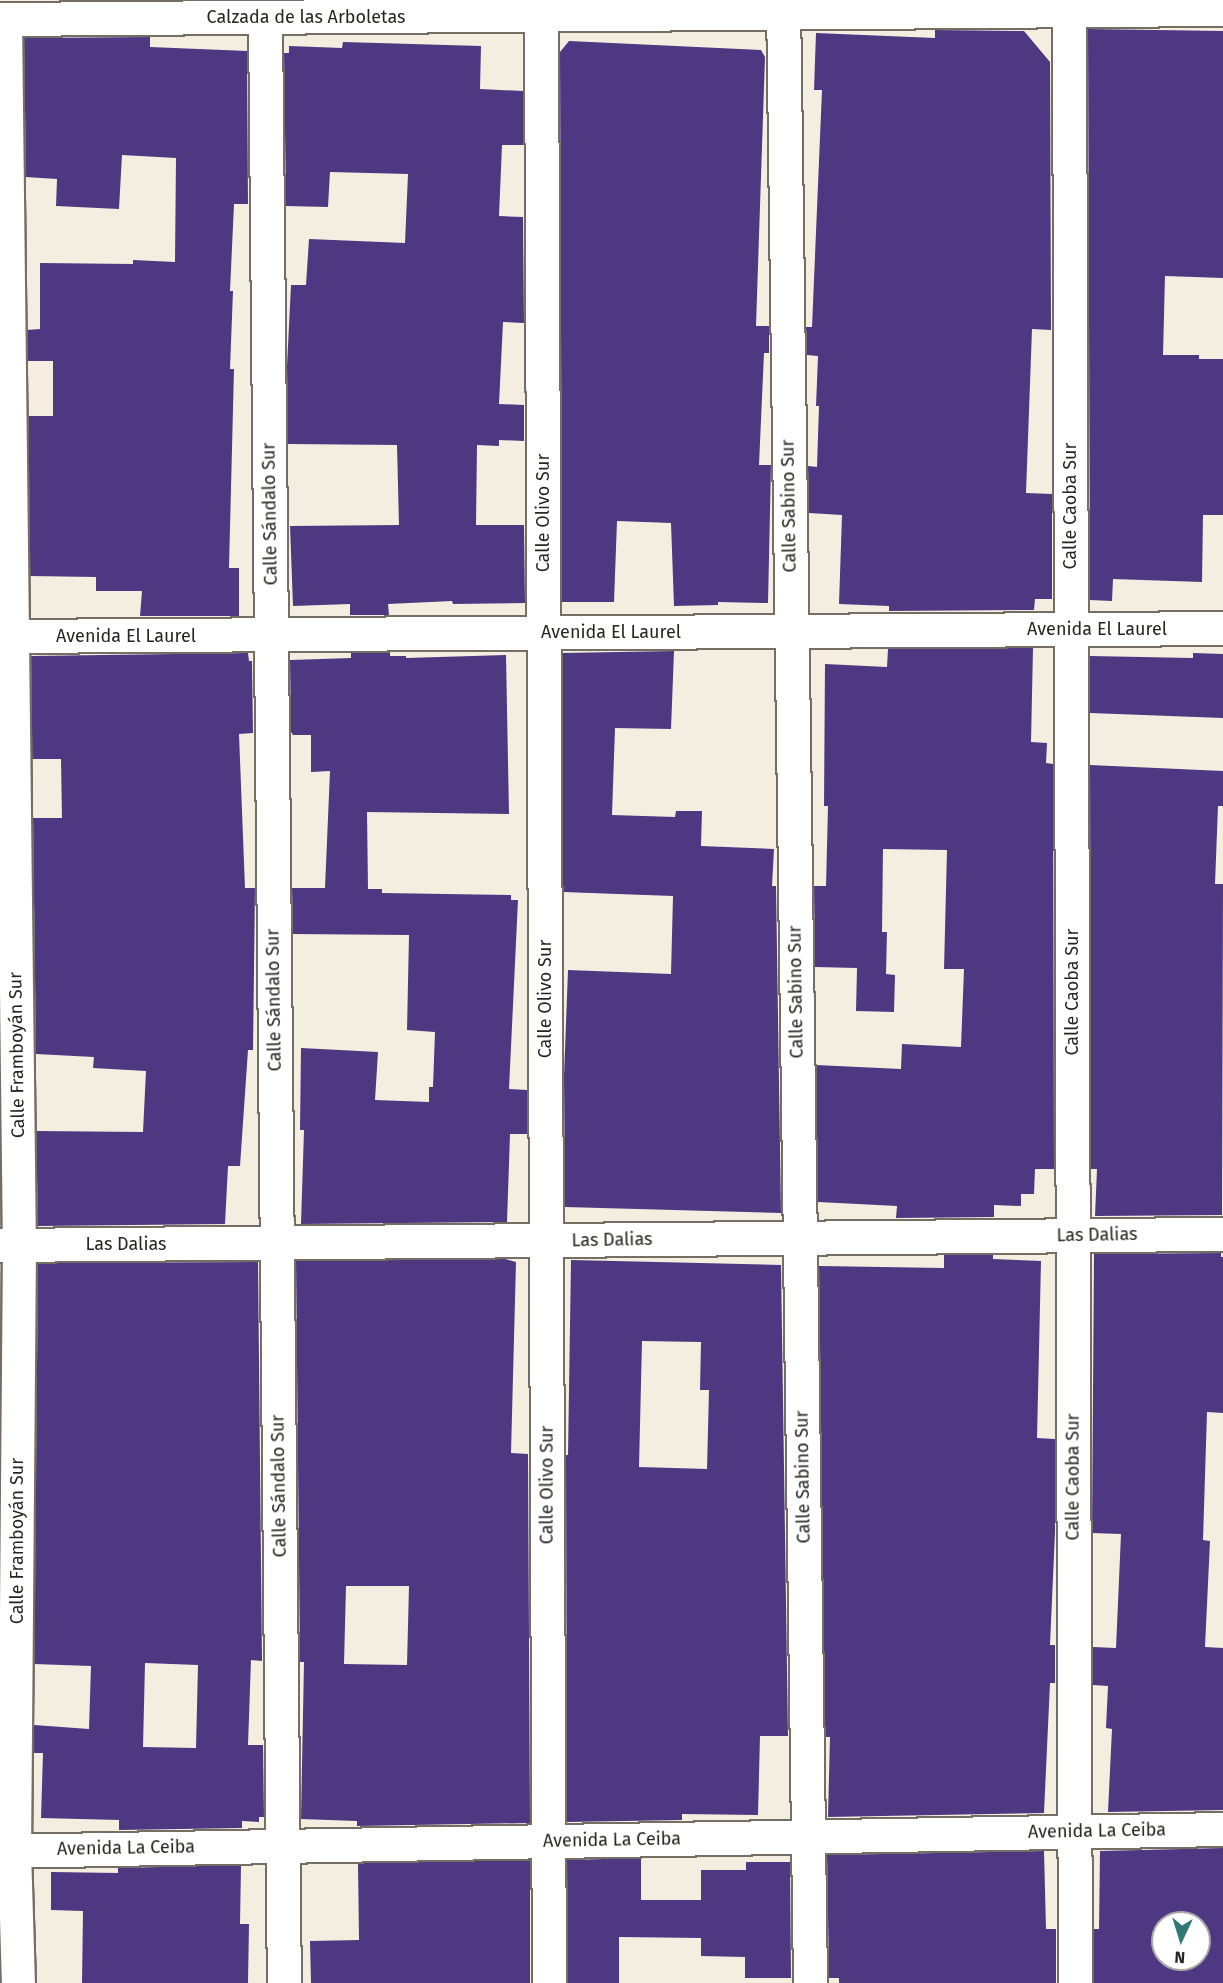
<!DOCTYPE html>
<html>
<head>
<meta charset="utf-8">
<style>
	body { margin:0 }
	#map { position:relative; width:1223px; height:1983px; overflow:hidden; background:#f4eee1; font-family:"Fira Sans",sans-serif }
	div>[style] { position:absolute }
	.building>* { inset:0; background:#4e3882 }
	.roads { filter:drop-shadow(2px 0 #746e63) drop-shadow(-2px 0 #746e63) drop-shadow(0 2px #746e63) drop-shadow(0 -2px #746e63) }
	.street>* { height:33px; margin:-16.5px; padding:0 16.5px; transform-origin:16.5px; border-radius:16.5px; background:#fff }
	.secondary>* { height:33px; margin:-16.5px; padding:0 16.5px; transform-origin:16.5px; border-radius:16.5px; background:#fff }
	span { translate:-50% -50%; white-space:nowrap; text-align:center; line-height:1.15; -webkit-text-stroke:6px #fff; paint-order:stroke }
	.street-label { font-size:18px; color:#272520 }
	.north { position:absolute; left:1151px; top:1911px; width:60px; height:60px; box-sizing:border-box; background:#fff; border:2px solid #a9a8a6; border-radius:50%; rotate:184deg; font-size:16px; font-weight:700; line-height:24px; text-align:center; color:#272520 }
	.north::after { content:''; display:block; margin:auto; width:21px; height:27px; background:#307977; clip-path:polygon(50% 0,100% 100%,50% 72%,0 100%) }
</style>
</head>
<body>
<div id="map">
	<div class="building">
		<i style="clip-path:polygon(1088px 29px,1223px 31px,1223px 278px,1165px 276px,1163px 355px,1199px 355px,1199px 359px,1223px 359px,1223px 515px,1203px 515px,1202px 582px,1113px 579px,1112px 601px,1090px 600px)"></i>
		<i style="clip-path:polygon(935px 30px,1024px 31px,1050px 62px,1051px 330px,1032px 329px,1026px 493px,1052px 494px,1052px 599px,1035px 599px,1034px 610px,889px 611px,889px 606px,839px 604px,842px 515px,809px 513px,808px 466px,817px 467px,819px 406px,816px 406px,818px 356px,807px 355px,806px 327px,812px 327px,822px 90px,814px 90px,816px 33px,935px 38px)"></i>
		<i style="clip-path:polygon(150px 37px,150px 47px,247px 51px,248px 204px,234px 204px,230px 291px,233px 291px,230px 369px,234px 369px,229px 568px,239px 568px,239px 616px,140px 616px,142px 591px,96px 591px,96px 577px,30px 576px,28px 416px,53px 416px,53px 361px,28px 361px,27px 330px,40px 329px,40px 263px,133px 264px,133px 260px,175px 262px,176px 158px,122px 155px,119px 209px,56px 206px,57px 179px,26px 177px,24px 38px)"></i>
		<i style="clip-path:polygon(569px 41px,761px 50px,765px 57px,756px 326px,769px 326px,769px 353px,764px 353px,759px 465px,771px 465px,768px 603px,718px 602px,718px 605px,674px 606px,671px 523px,617px 521px,614px 602px,562px 602px,560px 52px)"></i>
		<i style="clip-path:polygon(343px 42px,481px 46px,480px 89px,523px 91px,523px 145px,502px 145px,499px 216px,523px 217px,524px 323px,503px 322px,499px 404px,524px 405px,524px 441px,499px 440px,499px 446px,477px 445px,476px 525px,524px 525px,525px 603px,453px 604px,452px 601px,388px 604px,389px 615px,350px 615px,350px 604px,293px 606px,290px 526px,399px 525px,397px 445px,288px 444px,287px 366px,291px 285px,306px 285px,309px 239px,405px 243px,408px 174px,330px 172px,328px 207px,286px 206px,284px 53px,289px 53px,289px 46px,342px 48px)"></i>
		<i style="clip-path:polygon(1033px 648px,1031px 742px,1047px 743px,1046px 763px,1053px 764px,1054px 1169px,1035px 1169px,1034px 1194px,1021px 1194px,1021px 1206px,994px 1205px,994px 1217px,896px 1218px,897px 1206px,818px 1202px,816px 1065px,901px 1069px,902px 1044px,961px 1047px,964px 969px,944px 969px,947px 850px,883px 849px,882px 932px,887px 932px,886px 974px,895px 975px,894px 1012px,856px 1011px,857px 968px,815px 967px,814px 886px,826px 886px,828px 806px,824px 806px,825px 664px,887px 667px,888px 649px)"></i>
		<i style="clip-path:polygon(674px 651px,671px 729px,615px 728px,612px 815px,675px 817px,676px 811px,702px 811px,701px 846px,774px 849px,772px 886px,776px 886px,781px 1213px,565px 1207px,564px 1076px,568px 970px,671px 974px,673px 896px,563px 892px,562px 653px)"></i>
		<i style="clip-path:polygon(351px 652px,390px 652px,390px 656px,406px 656px,406px 658px,506px 655px,509px 814px,367px 812px,368px 889px,382px 889px,382px 893px,511px 895px,511px 900px,518px 900px,509px 1089px,527px 1090px,527px 1134px,510px 1134px,507px 1222px,301px 1224px,304px 1130px,300px 1130px,301px 1048px,378px 1052px,375px 1100px,429px 1102px,429px 1087px,433px 1087px,435px 1032px,407px 1030px,409px 935px,293px 934px,292px 888px,325px 888px,330px 771px,311px 772px,311px 735px,293px 735px,291px 732px,290px 660px,351px 658px)"></i>
		<i style="clip-path:polygon(248px 653px,249px 661px,252px 661px,253px 733px,239px 734px,245px 888px,255px 888px,253px 1050px,248px 1050px,240px 1166px,228px 1166px,225px 1224px,38px 1226px,36px 1131px,143px 1132px,146px 1071px,93px 1068px,94px 1057px,36px 1054px,33px 818px,62px 818px,61px 759px,32px 759px,31px 656px)"></i>
		<i style="clip-path:polygon(1193px 653px,1223px 654px,1223px 718px,1090px 713px,1090px 656px,1193px 658px)"></i>
		<i style="clip-path:polygon(1090px 765px,1223px 771px,1223px 806px,1218px 806px,1215px 884px,1223px 884px,1222px 1215px,1095px 1216px,1097px 1169px,1091px 1169px)"></i>
		<i style="clip-path:polygon(1221px 1253px,1221px 1257px,1223px 1257px,1223px 1413px,1207px 1412px,1203px 1540px,1210px 1541px,1205px 1647px,1223px 1648px,1223px 1810px,1108px 1812px,1112px 1729px,1106px 1728px,1108px 1686px,1093px 1685px,1093px 1647px,1116px 1648px,1121px 1534px,1092px 1533px,1094px 1254px)"></i>
		<i style="clip-path:polygon(944px 1255px,993px 1255px,993px 1259px,1041px 1261px,1037px 1438px,1055px 1439px,1055px 1532px,1050px 1645px,1055px 1645px,1055px 1683px,1050px 1683px,1044px 1813px,828px 1817px,830px 1737px,825px 1737px,819px 1266px,944px 1268px)"></i>
		<i style="clip-path:polygon(evenodd,505px 1259px,516px 1262px,511px 1453px,528px 1454px,530px 1823px,357px 1826px,357px 1821px,301px 1819px,304px 1662px,300px 1662px,296px 1261px,505px 1259px,346px 1586px,409px 1586px,407px 1665px,344px 1664px,346px 1586px)"></i>
		<i style="clip-path:polygon(evenodd,571px 1260px,781px 1265px,788px 1736px,760px 1736px,758px 1815px,682px 1814px,682px 1820px,567px 1822px,566px 1455px,568px 1455px,571px 1260px,642px 1341px,701px 1342px,700px 1390px,709px 1390px,707px 1469px,639px 1467px,642px 1341px)"></i>
		<i style="clip-path:polygon(evenodd,258px 1262px,262px 1661px,251px 1660px,248px 1745px,263px 1745px,264px 1817px,259px 1817px,259px 1822px,242px 1821px,242px 1828px,119px 1830px,119px 1820px,41px 1818px,43px 1753px,34px 1753px,34px 1725px,89px 1729px,91px 1666px,34px 1664px,38px 1263px,258px 1262px,145px 1663px,198px 1665px,196px 1748px,143px 1747px,145px 1663px)"></i>
		<i style="clip-path:polygon(evenodd,1223px 1848px,1223px 1983px,1094px 1983px,1094px 1929px,1099px 1929px,1100px 1851px,1223px 1848px,1163px 1923px,1199px 1923px,1199px 1959px,1163px 1959px,1163px 1923px)"></i>
		<i style="clip-path:polygon(1044px 1851px,1046px 1929px,1056px 1929px,1056px 1983px,839px 1983px,839px 1978px,829px 1978px,827px 1855px)"></i>
		<i style="clip-path:polygon(641px 1858px,641px 1900px,701px 1900px,701px 1870px,746px 1870px,746px 1862px,790px 1862px,791px 1978px,745px 1978px,745px 1957px,701px 1956px,701px 1938px,619px 1937px,619px 1983px,568px 1983px,567px 1860px)"></i>
		<i style="clip-path:polygon(530px 1860px,530px 1983px,311px 1983px,310px 1941px,359px 1940px,358px 1863px)"></i>
		<i style="clip-path:polygon(241px 1865px,240px 1924px,249px 1924px,248px 1983px,82px 1983px,83px 1911px,51px 1910px,51px 1872px,118px 1873px,118px 1868px)"></i>
	</div>
	<div class="roads">
		<div class="street">
			<i style="left:783px;top:0;width:1983px;rotate:89.22deg"></i>
			<i style="left:1069px;top:0;width:1983px;rotate:89.83deg"></i>
			<i style="left:541px;top:15px;width:1968px;rotate:89.77deg"></i>
			<i style="left:265px;top:17px;width:1966px;rotate:89.45deg"></i>
			<i style="left:5px;top:19px;width:1226px;rotate:89.35deg"></i>
			<i style="left:19px;top:1245px;width:605px;rotate:90.47deg"></i>
			<i style="left:14px;top:1850px;width:133px;rotate:88.3deg"></i>
			<i style="left:0;top:636px;width:1223px;rotate:-0.37deg"></i>
			<i style="left:0;top:1245px;width:1223px;rotate:-0.52deg"></i>
			<i style="left:0;top:1851px;width:1223px;rotate:-1.03deg"></i>
		</div>
		<div class="secondary">
			<i style="left:0;top:19px;width:1223px;rotate:-0.47deg"></i>
		</div>
	</div>
	<div class="street-label">
		<span style="left:306px;top:17px">Calzada de las Arboletas</span>
		<span style="left:789px;top:506px;rotate:-91deg">Calle Sabino Sur</span>
		<span style="left:1070px;top:506px;rotate:-90deg">Calle Caoba Sur</span>
		<span style="left:543px;top:513px;rotate:-90deg">Calle Olivo Sur</span>
		<span style="left:270px;top:514px;rotate:-91deg">Calle Sándalo Sur</span>
		<span style="left:1097px;top:629px">Avenida El Laurel</span>
		<span style="left:611px;top:632px">Avenida El Laurel</span>
		<span style="left:126px;top:636px">Avenida El Laurel</span>
		<span style="left:796px;top:992px;rotate:-91deg">Calle Sabino Sur</span>
		<span style="left:1072px;top:992px;rotate:-90deg">Calle Caoba Sur</span>
		<span style="left:545px;top:999px;rotate:-90deg">Calle Olivo Sur</span>
		<span style="left:274px;top:1000px;rotate:-91deg">Calle Sándalo Sur</span>
		<span style="left:17px;top:1055px;rotate:-91deg">Calle Framboyán Sur</span>
		<span style="left:1097px;top:1235px;rotate:-1deg">Las Dalias</span>
		<span style="left:612px;top:1240px;rotate:-1deg">Las Dalias</span>
		<span style="left:126px;top:1244px">Las Dalias</span>
		<span style="left:803px;top:1477px;rotate:-91deg">Calle Sabino Sur</span>
		<span style="left:1073px;top:1477px;rotate:-90deg">Calle Caoba Sur</span>
		<span style="left:547px;top:1485px;rotate:-90deg">Calle Olivo Sur</span>
		<span style="left:279px;top:1486px;rotate:-91deg">Calle Sándalo Sur</span>
		<span style="left:17px;top:1541px;rotate:-90deg">Calle Framboyán Sur</span>
		<span style="left:1097px;top:1831px;rotate:-1deg">Avenida La Ceiba</span>
		<span style="left:612px;top:1840px;rotate:-1deg">Avenida La Ceiba</span>
		<span style="left:126px;top:1848px;rotate:-1deg">Avenida La Ceiba</span>
	</div>
	<div class="north">N</div>
</div>
</body>
</html>
